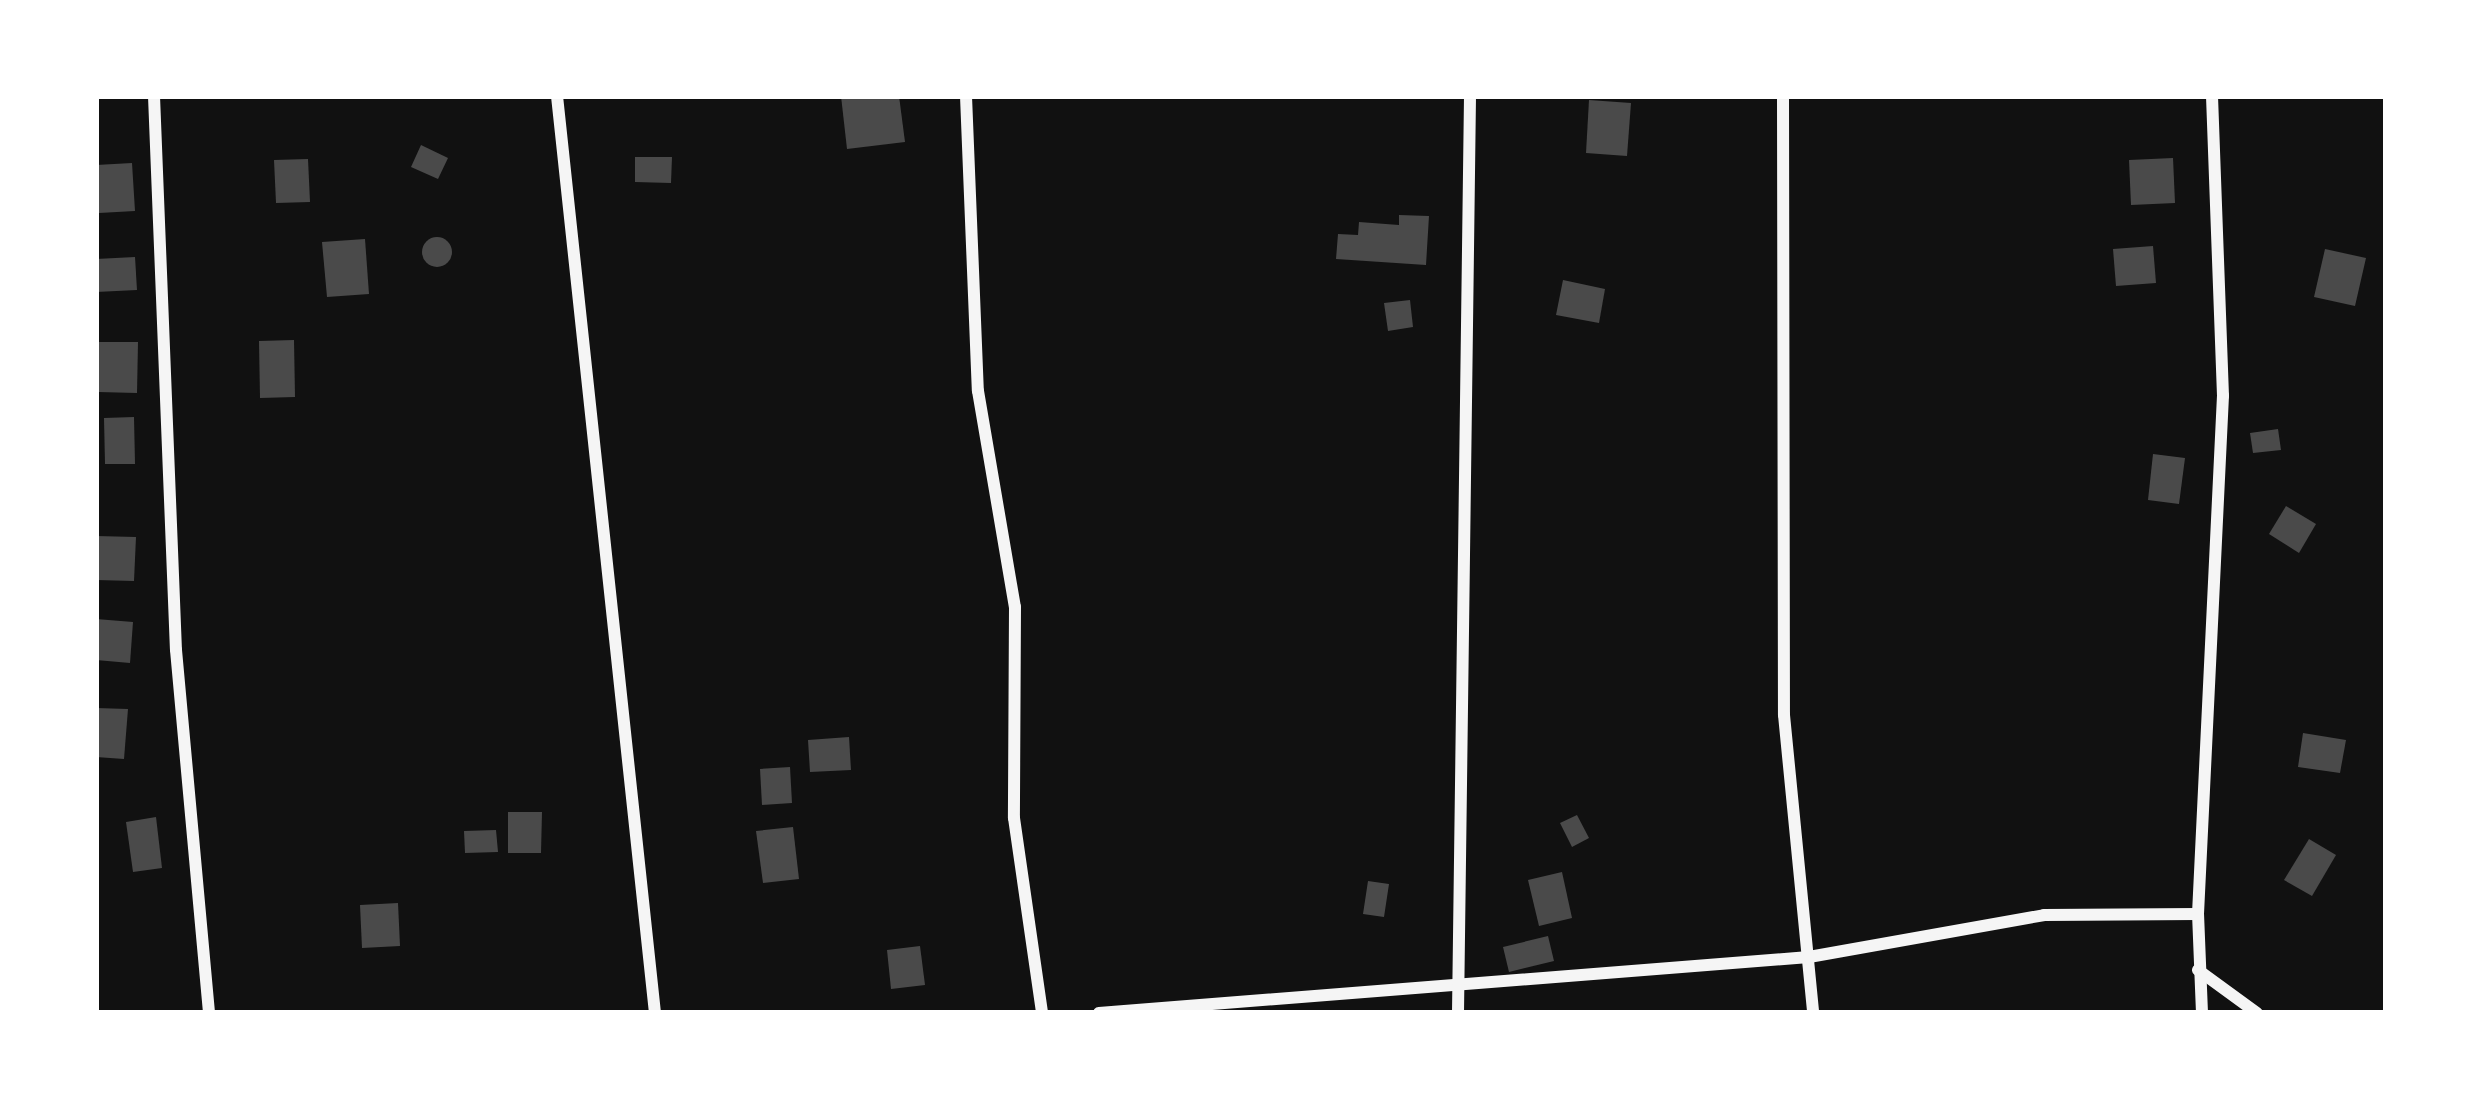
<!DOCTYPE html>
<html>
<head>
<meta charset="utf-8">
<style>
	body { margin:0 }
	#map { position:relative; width:2482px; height:1109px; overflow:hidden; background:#111; font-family:Spectral,serif }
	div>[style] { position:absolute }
	.building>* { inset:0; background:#4a4a4a }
	.round { border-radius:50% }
	.minor>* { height:12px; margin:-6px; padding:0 6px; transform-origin:6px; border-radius:6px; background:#f5f5f5 }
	span { translate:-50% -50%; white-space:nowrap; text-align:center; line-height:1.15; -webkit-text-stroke:12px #fff; paint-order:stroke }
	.frame { position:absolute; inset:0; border:99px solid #fff; pointer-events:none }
</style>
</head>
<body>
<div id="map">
	<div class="building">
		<i style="clip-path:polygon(841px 96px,899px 96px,905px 142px,847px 149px)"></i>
		<i style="clip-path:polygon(1589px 100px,1631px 103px,1627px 156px,1586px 153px)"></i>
		<i style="clip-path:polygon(421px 145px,448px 158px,438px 179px,411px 167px)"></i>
		<i style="clip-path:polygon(635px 157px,672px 157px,671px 183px,635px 182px)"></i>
		<i style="clip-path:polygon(2173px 158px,2175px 203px,2131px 205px,2129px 160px)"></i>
		<i style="clip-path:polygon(308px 159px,310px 202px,276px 203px,274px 160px)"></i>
		<i style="clip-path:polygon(132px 163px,135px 211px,99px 213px,96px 165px)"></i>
		<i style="clip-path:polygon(1399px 215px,1429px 216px,1426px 265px,1336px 259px,1338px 234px,1358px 235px,1359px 222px,1399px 225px)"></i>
		<i class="round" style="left:422px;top:237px;width:30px;height:30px"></i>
		<i style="clip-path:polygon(365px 239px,369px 294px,327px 297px,322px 242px)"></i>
		<i style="clip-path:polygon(2153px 246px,2156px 283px,2116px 286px,2113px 249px)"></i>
		<i style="clip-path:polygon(2325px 249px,2366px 258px,2355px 306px,2314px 297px)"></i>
		<i style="clip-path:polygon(135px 257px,137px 290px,96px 292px,96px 259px)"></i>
		<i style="clip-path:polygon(1563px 280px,1605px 289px,1599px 323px,1556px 315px)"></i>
		<i style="clip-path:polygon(1410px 300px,1413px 327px,1388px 331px,1384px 303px)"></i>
		<i style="clip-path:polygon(294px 340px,295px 397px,260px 398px,259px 341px)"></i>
		<i style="clip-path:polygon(99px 342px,138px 342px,137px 393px,98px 392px)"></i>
		<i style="clip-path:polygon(134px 417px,135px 464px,105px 464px,104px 418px)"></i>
		<i style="clip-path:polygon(2278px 429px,2281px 450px,2253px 453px,2250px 433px)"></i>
		<i style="clip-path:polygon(2153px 454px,2185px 458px,2179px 504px,2148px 500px)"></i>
		<i style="clip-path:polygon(2286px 506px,2316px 524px,2299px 553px,2269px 534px)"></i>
		<i style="clip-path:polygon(96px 536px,136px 537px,134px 581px,96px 580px)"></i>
		<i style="clip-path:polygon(96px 619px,133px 622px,130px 663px,96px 660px)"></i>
		<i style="clip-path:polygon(96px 708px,128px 709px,124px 759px,96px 757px)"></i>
		<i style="clip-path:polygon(2303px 733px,2346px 740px,2340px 773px,2298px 767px)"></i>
		<i style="clip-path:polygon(849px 737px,851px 770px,810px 772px,808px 740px)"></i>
		<i style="clip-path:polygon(790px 767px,792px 803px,762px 805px,760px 769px)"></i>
		<i style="clip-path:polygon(508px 812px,542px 812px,541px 853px,508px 853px)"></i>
		<i style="clip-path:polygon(1577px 815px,1589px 838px,1572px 847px,1560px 823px)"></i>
		<i style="clip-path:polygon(156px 817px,162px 868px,133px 872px,126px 822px)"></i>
		<i style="clip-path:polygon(793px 827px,799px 879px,763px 883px,756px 831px)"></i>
		<i style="clip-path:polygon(496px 830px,498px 852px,465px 853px,464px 831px)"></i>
		<i style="clip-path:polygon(2309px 839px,2336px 855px,2312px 896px,2284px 880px)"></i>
		<i style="clip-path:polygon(1562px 872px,1572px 918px,1539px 926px,1528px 880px)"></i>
		<i style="clip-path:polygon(1368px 881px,1389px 884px,1384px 917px,1363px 914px)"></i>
		<i style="clip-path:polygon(398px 903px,400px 946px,362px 948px,360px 905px)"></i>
		<i style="clip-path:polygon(1548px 936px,1554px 961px,1509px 972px,1503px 947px)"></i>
		<i style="clip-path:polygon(920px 946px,925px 985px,891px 989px,887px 950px)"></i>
	</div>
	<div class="minor">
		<i style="left:154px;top:96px;width:554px;rotate:87.73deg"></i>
		<i style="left:176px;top:650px;width:364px;rotate:84.8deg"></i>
		<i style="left:557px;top:96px;width:922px;rotate:83.9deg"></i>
		<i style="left:966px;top:96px;width:295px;rotate:87.7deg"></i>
		<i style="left:978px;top:391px;width:219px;rotate:80.3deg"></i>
		<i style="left:1015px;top:607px;width:211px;rotate:90.3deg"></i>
		<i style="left:1014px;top:818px;width:197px;rotate:81.8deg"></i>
		<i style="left:1783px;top:96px;width:619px;rotate:89.91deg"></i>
		<i style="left:1784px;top:715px;width:299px;rotate:84.4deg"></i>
		<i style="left:2198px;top:970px;width:73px;rotate:36.1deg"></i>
		<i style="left:1099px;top:1013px;width:712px;rotate:-4.51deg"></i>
		<i style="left:1809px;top:957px;width:239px;rotate:-10.1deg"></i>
		<i style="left:2044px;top:915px;width:154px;rotate:-0.4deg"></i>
		<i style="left:1458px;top:1013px;width:917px;rotate:-89.25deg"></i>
		<i style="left:2202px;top:1013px;width:99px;rotate:-92.3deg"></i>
		<i style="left:2198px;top:914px;width:519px;rotate:-87.24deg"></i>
		<i style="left:2223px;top:396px;width:300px;rotate:-92.1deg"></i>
	</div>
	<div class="frame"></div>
</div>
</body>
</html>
